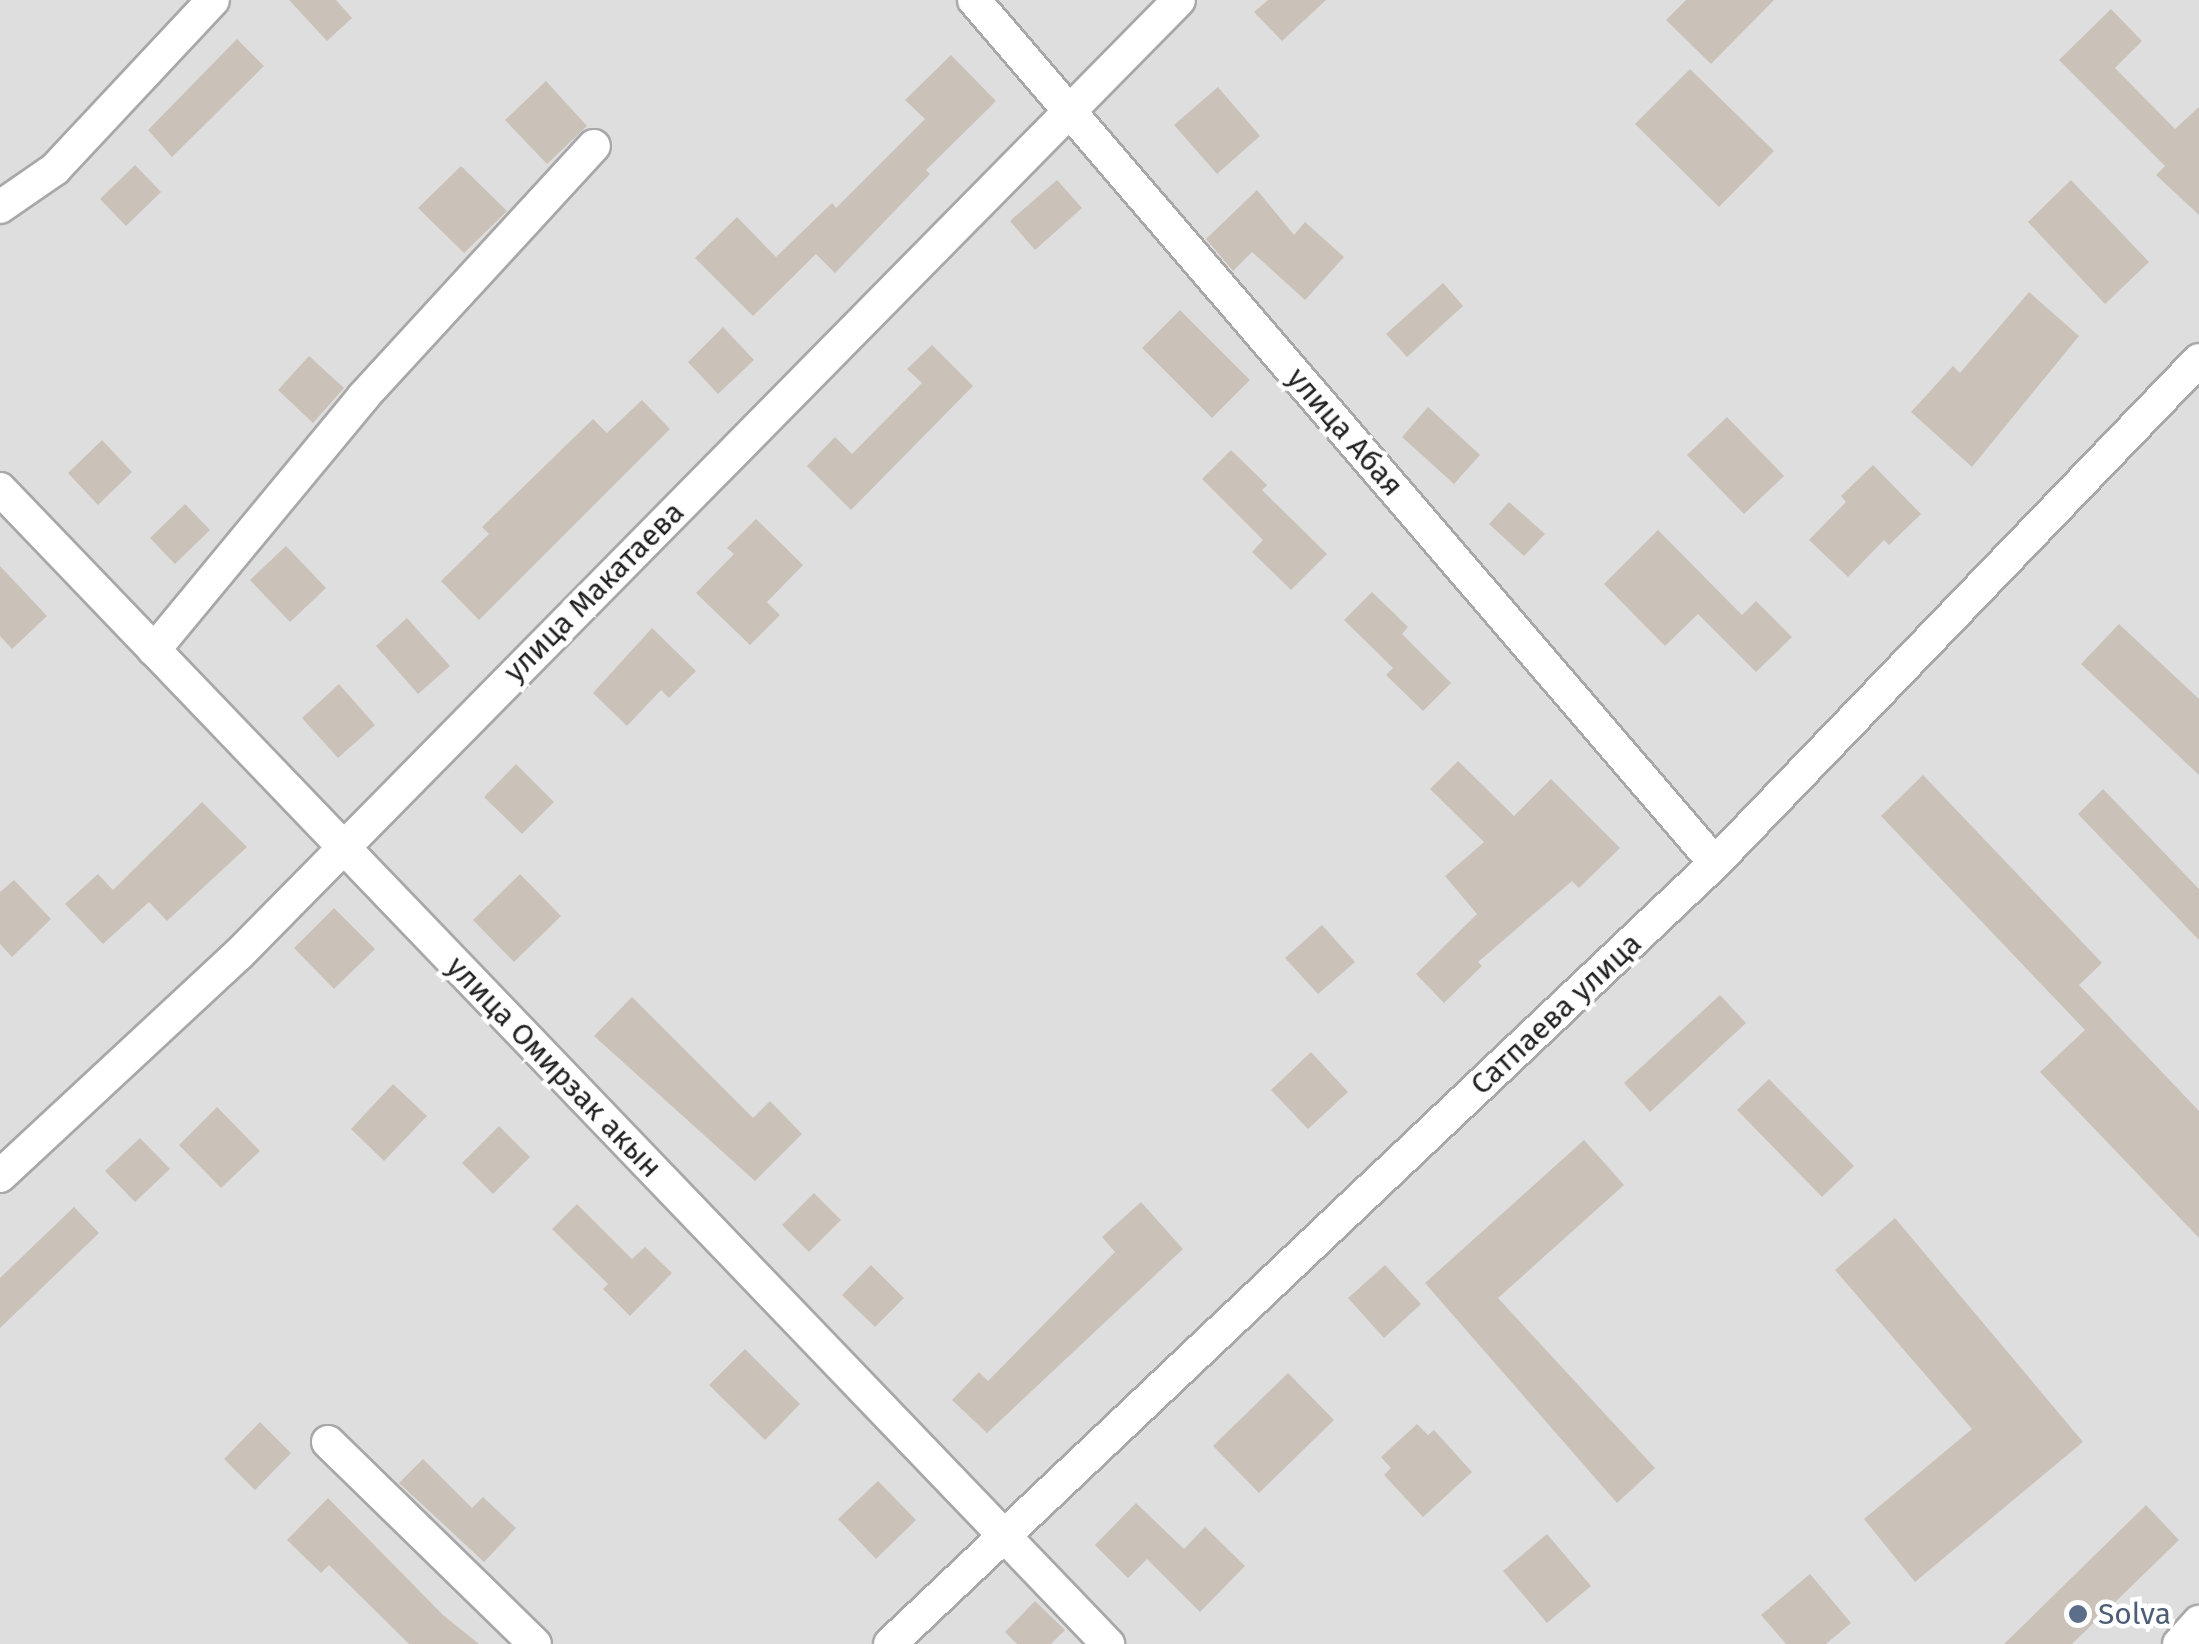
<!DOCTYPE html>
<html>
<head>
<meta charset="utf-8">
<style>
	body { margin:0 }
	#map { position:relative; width:2199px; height:1644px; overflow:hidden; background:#f2eee7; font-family:"Fira Sans",sans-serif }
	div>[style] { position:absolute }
	.residential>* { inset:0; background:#dfdede }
	.building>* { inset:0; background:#cac1b9 }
	.roads { filter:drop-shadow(2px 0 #a8a8a8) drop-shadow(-2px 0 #a8a8a8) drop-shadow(0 2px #a8a8a8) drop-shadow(0 -2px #a8a8a8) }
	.minor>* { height:32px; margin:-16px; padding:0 16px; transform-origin:16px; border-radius:16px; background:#fff }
	.dots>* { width:28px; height:28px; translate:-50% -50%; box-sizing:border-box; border:5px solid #fff; border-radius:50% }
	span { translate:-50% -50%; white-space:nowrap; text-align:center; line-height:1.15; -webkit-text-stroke:9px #fff; paint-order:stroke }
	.street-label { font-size:30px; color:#212121 }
	.service-label { font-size:30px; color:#4e5e75 }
	.left { translate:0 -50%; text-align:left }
</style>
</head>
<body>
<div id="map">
	<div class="residential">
		<i style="clip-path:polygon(0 0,2199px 0,2199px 1644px,0 1644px)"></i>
	</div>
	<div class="building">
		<i style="clip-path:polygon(289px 0,336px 0,352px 18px,327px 41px)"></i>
		<i style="clip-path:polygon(1268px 0,1326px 0,1282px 41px,1254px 12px)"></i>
		<i style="clip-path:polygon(1686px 0,1774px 0,1711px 64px,1666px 20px)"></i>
		<i style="clip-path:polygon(2111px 9px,2142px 41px,2115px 68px,2175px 129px,2199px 107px,2199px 215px,2156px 175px,2165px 166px,2059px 60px)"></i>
		<i style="clip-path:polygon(237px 39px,264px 66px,172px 157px,148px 130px)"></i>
		<i style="clip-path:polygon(951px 55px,996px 101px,926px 170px,930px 174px,835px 273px,816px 254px,753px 316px,695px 258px,737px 217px,776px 257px,832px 203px,836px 208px,925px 119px,905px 100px)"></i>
		<i style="clip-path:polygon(1690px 69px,1774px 151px,1719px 207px,1635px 124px)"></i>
		<i style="clip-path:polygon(546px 81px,587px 126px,547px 164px,505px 120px)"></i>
		<i style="clip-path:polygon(1218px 87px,1260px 136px,1217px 174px,1174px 125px)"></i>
		<i style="clip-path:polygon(135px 165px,161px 192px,126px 226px,100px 199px)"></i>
		<i style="clip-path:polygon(461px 166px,507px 211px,464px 253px,418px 208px)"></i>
		<i style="clip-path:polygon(1057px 180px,1082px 208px,1035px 250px,1010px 221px)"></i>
		<i style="clip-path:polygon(2071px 180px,2149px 262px,2105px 304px,2028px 222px)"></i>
		<i style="clip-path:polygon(1257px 190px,1294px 235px,1305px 222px,1344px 257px,1305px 300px,1252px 252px,1233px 271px,1206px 239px)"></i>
		<i style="clip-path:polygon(1443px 283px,1463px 306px,1407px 357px,1386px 334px)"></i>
		<i style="clip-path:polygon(2029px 292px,2079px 336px,1972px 467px,1911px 412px,1953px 366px,1960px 373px)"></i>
		<i style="clip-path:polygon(1180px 310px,1250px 380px,1212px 418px,1142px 348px)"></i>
		<i style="clip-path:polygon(723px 327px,754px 360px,718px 394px,688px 362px)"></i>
		<i style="clip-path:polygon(932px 345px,973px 386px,851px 510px,807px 466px,835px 437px,852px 454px,922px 383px,907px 369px)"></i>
		<i style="clip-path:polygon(309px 356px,344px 388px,313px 423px,278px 390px)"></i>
		<i style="clip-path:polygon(642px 400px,670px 429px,479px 620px,441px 581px,489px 534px,482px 527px,593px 419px,607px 433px)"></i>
		<i style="clip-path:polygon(1428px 407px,1480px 455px,1454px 484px,1402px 437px)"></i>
		<i style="clip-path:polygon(1727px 417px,1784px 476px,1744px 514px,1687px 455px)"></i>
		<i style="clip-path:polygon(102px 440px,132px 472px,98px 505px,68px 473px)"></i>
		<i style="clip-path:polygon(1231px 450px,1267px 485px,1262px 490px,1327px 554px,1291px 590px,1252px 552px,1263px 540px,1202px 479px)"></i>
		<i style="clip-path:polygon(1873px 465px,1921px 514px,1889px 545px,1884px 540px,1848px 577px,1809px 540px,1846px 502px,1841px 496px)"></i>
		<i style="clip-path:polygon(1509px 502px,1545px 534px,1524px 556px,1489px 524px)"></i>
		<i style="clip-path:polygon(185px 504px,210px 530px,175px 564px,150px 538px)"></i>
		<i style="clip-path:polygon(756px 519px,803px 565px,767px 602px,780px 615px,750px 645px,696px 593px,734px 554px,727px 548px)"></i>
		<i style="clip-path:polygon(1658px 530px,1742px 615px,1756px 601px,1792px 637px,1756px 672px,1698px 614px,1665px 646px,1604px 584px)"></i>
		<i style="clip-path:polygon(286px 546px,326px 588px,290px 622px,250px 580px)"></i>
		<i style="clip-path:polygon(0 566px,47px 616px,12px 649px,0 636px)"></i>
		<i style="clip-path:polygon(1372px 592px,1408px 627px,1402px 634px,1451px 683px,1423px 711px,1386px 675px,1393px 668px,1344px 620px)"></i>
		<i style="clip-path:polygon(407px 618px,450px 666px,418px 694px,376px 646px)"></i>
		<i style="clip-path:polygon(2119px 624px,2199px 699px,2199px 775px,2081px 664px)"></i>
		<i style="clip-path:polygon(652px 628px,696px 671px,669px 698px,661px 690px,627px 726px,593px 693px)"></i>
		<i style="clip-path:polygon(339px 684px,375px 725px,338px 758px,302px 718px)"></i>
		<i style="clip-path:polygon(1458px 761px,1514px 816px,1551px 779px,1620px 848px,1579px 888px,1572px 881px,1478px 962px,1482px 966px,1444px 1003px,1416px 974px,1477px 914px,1445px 876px,1484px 842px,1430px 789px)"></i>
		<i style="clip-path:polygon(516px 764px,554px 802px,522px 834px,484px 797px)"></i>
		<i style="clip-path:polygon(1923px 775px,2102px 963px,2079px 985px,2199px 1111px,2199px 1238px,2040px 1072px,2085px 1030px,1881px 816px)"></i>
		<i style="clip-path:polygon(2103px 789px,2199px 889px,2199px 940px,2078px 814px)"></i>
		<i style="clip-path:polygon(202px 802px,247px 847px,167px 921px,149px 902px,103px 944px,65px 904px,98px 874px,113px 890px)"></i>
		<i style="clip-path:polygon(520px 874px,561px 916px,514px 962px,473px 920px)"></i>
		<i style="clip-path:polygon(14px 880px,51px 919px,12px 957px,0 944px,0 892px)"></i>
		<i style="clip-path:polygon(334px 908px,375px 949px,334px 989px,294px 948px)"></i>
		<i style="clip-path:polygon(1322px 925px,1355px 962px,1318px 994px,1285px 958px)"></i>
		<i style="clip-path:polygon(1720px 995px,1746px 1023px,1650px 1112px,1624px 1083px)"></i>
		<i style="clip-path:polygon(632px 997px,753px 1118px,770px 1101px,802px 1134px,755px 1181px,594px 1036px)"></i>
		<i style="clip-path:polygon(1311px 1052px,1348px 1092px,1308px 1129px,1271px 1090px)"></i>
		<i style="clip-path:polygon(1769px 1079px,1854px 1166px,1822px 1197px,1737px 1110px)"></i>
		<i style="clip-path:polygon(393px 1084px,427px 1116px,384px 1161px,351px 1129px)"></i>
		<i style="clip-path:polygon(217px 1107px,260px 1151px,221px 1188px,179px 1145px)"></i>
		<i style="clip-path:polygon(499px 1126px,530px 1157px,493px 1194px,462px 1163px)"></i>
		<i style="clip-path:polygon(140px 1138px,170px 1169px,135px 1202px,105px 1171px)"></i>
		<i style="clip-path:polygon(1584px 1140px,1624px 1185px,1498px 1298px,1655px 1468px,1617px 1503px,1425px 1283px)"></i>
		<i style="clip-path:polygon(814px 1193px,841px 1220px,809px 1252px,782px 1225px)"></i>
		<i style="clip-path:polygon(1141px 1202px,1183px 1249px,987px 1433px,952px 1400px,979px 1372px,988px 1381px,1115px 1252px,1102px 1237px)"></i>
		<i style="clip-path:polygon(577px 1204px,632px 1259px,645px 1247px,672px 1273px,630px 1316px,603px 1289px,608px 1284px,552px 1229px)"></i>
		<i style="clip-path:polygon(74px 1207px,99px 1233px,0 1328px,0 1278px)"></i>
		<i style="clip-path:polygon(1895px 1218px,2083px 1442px,1915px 1582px,1864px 1519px,1972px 1429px,1835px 1270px)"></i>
		<i style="clip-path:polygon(871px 1265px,904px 1298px,875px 1327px,842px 1295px)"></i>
		<i style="clip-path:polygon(1385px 1265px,1421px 1304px,1384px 1338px,1348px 1298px)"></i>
		<i style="clip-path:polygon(745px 1349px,800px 1404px,765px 1440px,709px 1385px)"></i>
		<i style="clip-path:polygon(1288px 1373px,1334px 1420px,1259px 1493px,1213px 1446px)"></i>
		<i style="clip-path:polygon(260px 1422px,291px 1453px,255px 1490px,224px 1459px)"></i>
		<i style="clip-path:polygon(1417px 1424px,1428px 1435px,1434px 1430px,1472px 1472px,1423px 1517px,1384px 1475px,1391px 1468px,1381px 1457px)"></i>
		<i style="clip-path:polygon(423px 1459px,472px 1508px,483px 1497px,516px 1528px,484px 1562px,399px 1483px)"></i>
		<i style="clip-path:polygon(878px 1481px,916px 1520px,876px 1559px,838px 1519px)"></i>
		<i style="clip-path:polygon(328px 1498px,443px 1615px,479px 1644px,409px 1644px,329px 1565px,321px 1573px,287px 1540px)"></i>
		<i style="clip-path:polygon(1136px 1503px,1184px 1549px,1205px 1527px,1245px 1566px,1200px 1612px,1147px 1559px,1128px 1578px,1095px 1545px)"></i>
		<i style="clip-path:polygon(2146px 1505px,2179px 1540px,2072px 1644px,2004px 1644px)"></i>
		<i style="clip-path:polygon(1547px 1534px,1591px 1586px,1547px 1623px,1503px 1571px)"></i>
		<i style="clip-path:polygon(1810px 1574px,1851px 1623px,1826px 1644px,1786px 1644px,1761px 1615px)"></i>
		<i style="clip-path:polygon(1035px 1601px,1065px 1630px,1051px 1644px,1017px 1644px,1005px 1632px)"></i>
	</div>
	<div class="roads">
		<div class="minor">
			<i style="left:974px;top:0;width:1137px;rotate:49.35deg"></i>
			<i style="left:0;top:207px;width:67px;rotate:-34.6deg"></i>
			<i style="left:55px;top:169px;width:231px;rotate:-46.9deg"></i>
			<i style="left:0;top:489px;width:1601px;rotate:46.19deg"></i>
			<i style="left:154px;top:650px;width:328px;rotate:-50.4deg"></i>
			<i style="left:363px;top:397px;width:341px;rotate:-47.4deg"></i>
			<i style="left:0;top:1176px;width:326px;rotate:-42.9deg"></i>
			<i style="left:239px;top:954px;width:1339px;rotate:-45.42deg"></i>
			<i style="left:328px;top:1442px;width:289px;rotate:44.3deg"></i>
			<i style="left:890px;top:1644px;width:1136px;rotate:-43.43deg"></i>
			<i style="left:1715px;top:863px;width:698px;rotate:-46.1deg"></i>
			<i style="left:2179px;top:1644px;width:30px;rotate:-48deg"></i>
		</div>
	</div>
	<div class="dots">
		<i style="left:2078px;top:1614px;background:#5c6f8a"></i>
	</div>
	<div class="street-label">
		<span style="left:1345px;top:432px;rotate:49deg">улица Абая</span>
		<span style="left:594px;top:592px;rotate:-45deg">улица Макатаева</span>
		<span style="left:1556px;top:1014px;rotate:-43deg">Сатпаева улица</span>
		<span style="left:554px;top:1067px;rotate:46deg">улица Омирзак акын</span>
	</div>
	<div class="service-label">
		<span class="left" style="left:2098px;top:1614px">Solva</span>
	</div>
</div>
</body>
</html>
